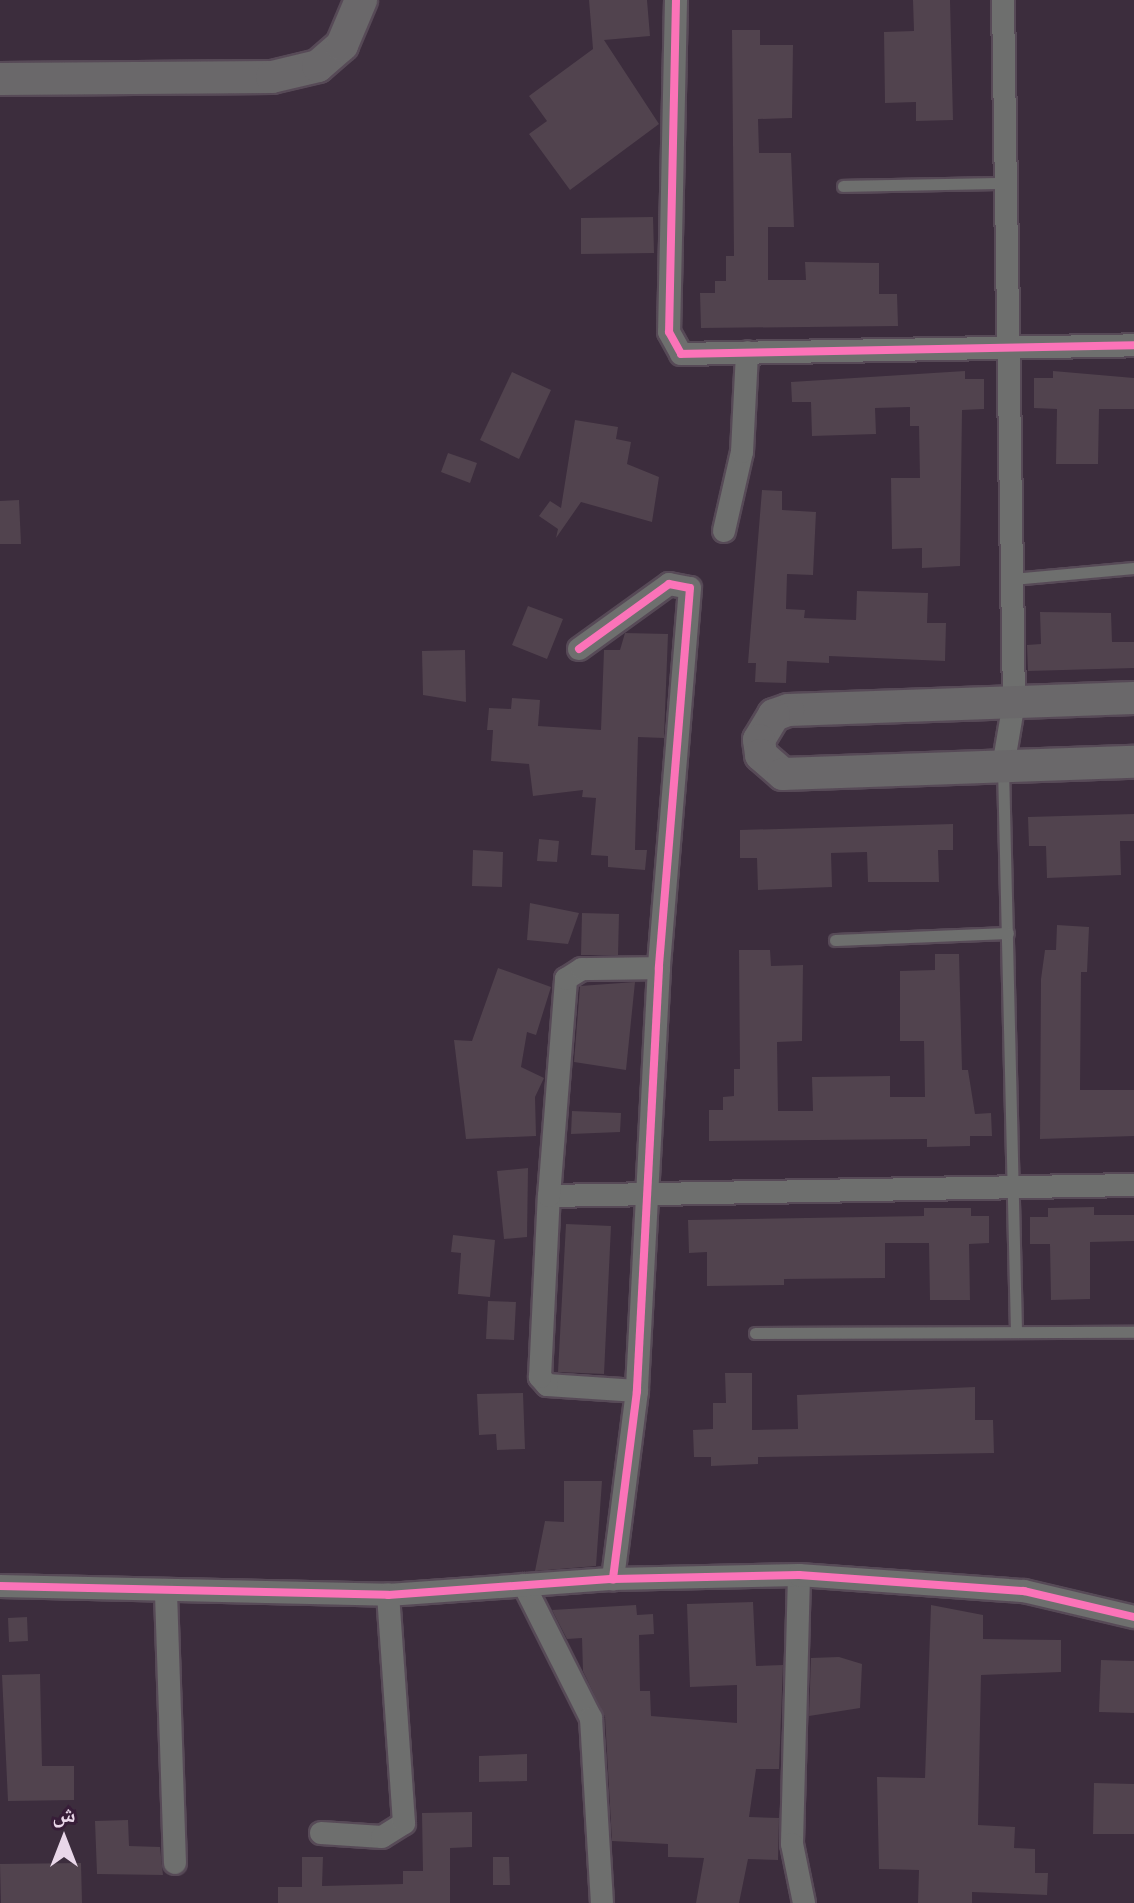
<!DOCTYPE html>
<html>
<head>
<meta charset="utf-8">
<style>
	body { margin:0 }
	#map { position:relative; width:1134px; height:1903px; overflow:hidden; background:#3c2d3d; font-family:Figtree,"Noto Naskh Arabic",sans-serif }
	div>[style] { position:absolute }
	.building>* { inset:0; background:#51434e }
	.roads { filter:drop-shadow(2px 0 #574a57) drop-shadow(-2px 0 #574a57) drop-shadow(0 2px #574a57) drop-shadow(0 -2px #574a57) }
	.lane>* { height:11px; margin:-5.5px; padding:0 5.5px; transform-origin:5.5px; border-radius:5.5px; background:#6e6f6e }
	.street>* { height:22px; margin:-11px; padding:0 11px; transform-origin:11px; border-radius:11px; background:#6e6f6e }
	.secondary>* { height:32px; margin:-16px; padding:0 16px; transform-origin:16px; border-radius:16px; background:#6a686a }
	.cycleway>* { height:8px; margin:-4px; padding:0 4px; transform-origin:4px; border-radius:4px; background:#fb73b8 }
	span { translate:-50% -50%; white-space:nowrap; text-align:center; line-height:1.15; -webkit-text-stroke:7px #371d38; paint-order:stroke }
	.north { position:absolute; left:24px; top:1799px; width:80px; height:80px; -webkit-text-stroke:6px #371d38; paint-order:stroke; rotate:0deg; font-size:22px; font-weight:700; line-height:32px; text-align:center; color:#e9d7e9 }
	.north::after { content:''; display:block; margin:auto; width:28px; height:36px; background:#e9d7e9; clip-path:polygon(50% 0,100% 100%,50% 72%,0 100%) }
</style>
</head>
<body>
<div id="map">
	<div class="building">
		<i style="clip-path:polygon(589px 0,647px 0,650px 36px,604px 40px,659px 124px,570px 190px,529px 134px,547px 121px,529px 96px,593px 49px)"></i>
		<i style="clip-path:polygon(913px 0,950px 0,953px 120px,916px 121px,916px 102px,885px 103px,884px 32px,914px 31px)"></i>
		<i style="clip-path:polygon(732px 30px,760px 30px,760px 45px,793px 45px,792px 118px,758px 119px,759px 153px,791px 153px,794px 227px,768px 227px,768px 280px,806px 280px,805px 262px,879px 263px,879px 294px,897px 294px,898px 326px,701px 328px,700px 293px,715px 293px,715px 281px,726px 281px,726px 256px,734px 256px)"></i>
		<i style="clip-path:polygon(653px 217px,654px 253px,581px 254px,581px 218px)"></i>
		<i style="clip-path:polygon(965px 371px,965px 379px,984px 379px,984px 409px,962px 410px,960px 566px,922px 568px,922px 548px,892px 549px,891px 478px,920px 478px,919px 426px,910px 426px,910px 407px,875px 408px,876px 434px,812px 436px,811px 402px,792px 402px,791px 382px)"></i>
		<i style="clip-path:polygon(1053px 371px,1134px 378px,1134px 409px,1099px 409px,1098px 464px,1056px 464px,1057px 409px,1034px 408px,1034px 378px,1053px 378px)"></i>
		<i style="clip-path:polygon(512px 372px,551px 390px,519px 459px,480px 440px)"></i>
		<i style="clip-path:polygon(575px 420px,618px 427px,616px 439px,631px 442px,627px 464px,659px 477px,652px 522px,581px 502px,556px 538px,558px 529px,539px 516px,550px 501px,561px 508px)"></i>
		<i style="clip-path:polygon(448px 453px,477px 463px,470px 483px,441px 472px)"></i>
		<i style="clip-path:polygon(762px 490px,782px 491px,782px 510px,816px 512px,813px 575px,787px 574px,786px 609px,805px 610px,804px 618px,856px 620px,857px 591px,928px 593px,927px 623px,946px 623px,945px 661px,829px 656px,829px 663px,787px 661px,786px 683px,755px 682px,756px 663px,748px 663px)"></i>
		<i style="clip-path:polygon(19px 500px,21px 544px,0 544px,0 501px)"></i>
		<i style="clip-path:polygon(528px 606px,563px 619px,547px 659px,512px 645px)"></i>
		<i style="clip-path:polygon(1040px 612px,1111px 613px,1112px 642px,1134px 642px,1134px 668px,1028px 671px,1027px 645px,1041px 644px)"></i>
		<i style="clip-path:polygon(625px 633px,668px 634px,664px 738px,638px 737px,635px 850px,647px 850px,645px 870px,608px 867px,608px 856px,591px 855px,596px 798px,582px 797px,583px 790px,533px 796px,529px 764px,491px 761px,493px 730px,487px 730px,489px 708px,511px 709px,512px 698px,540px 700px,538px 726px,601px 730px,604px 650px,620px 650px)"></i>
		<i style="clip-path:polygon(465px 650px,466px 702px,423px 695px,422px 651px)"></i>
		<i style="clip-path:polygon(1134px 814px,1134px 841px,1120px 841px,1121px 875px,1047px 878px,1046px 846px,1029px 846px,1028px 817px)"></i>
		<i style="clip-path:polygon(953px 824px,953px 850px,938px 850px,939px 882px,868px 882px,867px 852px,831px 853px,832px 887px,758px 890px,757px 858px,740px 858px,740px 830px)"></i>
		<i style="clip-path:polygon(539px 839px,559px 841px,557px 862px,537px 861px)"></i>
		<i style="clip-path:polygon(473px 850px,503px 852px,502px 887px,472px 886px)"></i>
		<i style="clip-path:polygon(530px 903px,579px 913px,568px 944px,527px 940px)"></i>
		<i style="clip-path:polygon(582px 913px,619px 914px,618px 955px,581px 955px)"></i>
		<i style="clip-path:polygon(1057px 925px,1089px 927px,1087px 972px,1081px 972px,1080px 1090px,1134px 1090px,1134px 1136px,1040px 1139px,1041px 979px,1045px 950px,1056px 950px)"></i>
		<i style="clip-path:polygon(739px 950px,770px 950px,771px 966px,803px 965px,802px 1041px,777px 1042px,778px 1111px,813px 1111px,812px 1077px,890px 1076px,890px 1097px,925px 1097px,924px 1041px,900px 1041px,900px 971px,935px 970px,935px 954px,959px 954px,962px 1070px,968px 1070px,975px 1114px,991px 1113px,992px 1136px,970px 1136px,970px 1146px,927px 1147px,927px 1139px,709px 1141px,709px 1110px,723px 1110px,723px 1097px,734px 1096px,734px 1069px,740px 1069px)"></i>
		<i style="clip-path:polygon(498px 968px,551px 987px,536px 1035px,527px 1032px,521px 1067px,544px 1078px,535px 1097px,536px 1136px,466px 1139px,454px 1040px,472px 1041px)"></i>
		<i style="clip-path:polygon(635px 982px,626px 1070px,574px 1062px,580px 986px)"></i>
		<i style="clip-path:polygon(572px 1111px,621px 1113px,620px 1132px,571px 1134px)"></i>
		<i style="clip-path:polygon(528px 1168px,527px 1237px,504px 1239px,497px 1171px)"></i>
		<i style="clip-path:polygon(1094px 1207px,1094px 1215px,1134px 1215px,1134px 1241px,1090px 1242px,1090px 1299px,1051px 1300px,1050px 1244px,1030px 1244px,1030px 1217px,1048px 1217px,1048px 1208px)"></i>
		<i style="clip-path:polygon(924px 1208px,971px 1208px,971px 1216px,989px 1216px,989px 1243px,969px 1244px,970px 1300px,930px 1300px,929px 1243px,885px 1243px,885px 1278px,784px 1279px,784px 1285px,707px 1286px,707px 1252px,689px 1253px,688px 1220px,924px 1216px)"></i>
		<i style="clip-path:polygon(566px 1224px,611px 1226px,604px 1374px,558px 1372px)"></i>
		<i style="clip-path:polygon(453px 1235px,495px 1240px,490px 1297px,458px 1294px,461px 1253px,451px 1252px)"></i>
		<i style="clip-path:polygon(488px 1301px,516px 1302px,514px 1340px,486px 1339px)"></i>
		<i style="clip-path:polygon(725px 1373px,752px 1373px,752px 1430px,798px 1429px,797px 1395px,975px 1387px,975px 1420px,993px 1420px,994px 1453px,758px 1457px,758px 1464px,711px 1466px,711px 1457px,694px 1457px,693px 1430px,713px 1429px,713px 1403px,726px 1403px)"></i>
		<i style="clip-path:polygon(523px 1393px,525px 1449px,497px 1450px,496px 1434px,479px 1435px,477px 1394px)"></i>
		<i style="clip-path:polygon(564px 1481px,602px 1481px,596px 1566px,535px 1571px,545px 1521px,564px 1522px)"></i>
		<i style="clip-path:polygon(753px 1602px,756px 1666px,783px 1665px,779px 1769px,756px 1769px,749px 1817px,779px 1818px,778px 1860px,748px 1859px,739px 1903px,696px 1903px,704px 1858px,668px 1857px,668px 1844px,612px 1841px,605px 1717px,583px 1671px,582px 1638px,567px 1639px,552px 1610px,636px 1605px,637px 1615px,653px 1614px,654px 1634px,639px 1635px,640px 1691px,650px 1691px,651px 1716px,737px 1723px,737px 1685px,690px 1687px,687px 1604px)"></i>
		<i style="clip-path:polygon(931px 1605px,983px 1615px,983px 1639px,1061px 1640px,1061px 1672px,981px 1675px,978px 1825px,1015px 1827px,1014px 1848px,1035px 1849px,1035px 1873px,1048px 1873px,1047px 1895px,972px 1892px,972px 1903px,918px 1903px,919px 1870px,879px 1869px,877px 1777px,925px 1778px)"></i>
		<i style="clip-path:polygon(27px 1617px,28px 1641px,9px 1642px,8px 1618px)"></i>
		<i style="clip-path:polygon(839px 1657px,862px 1664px,860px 1708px,809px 1716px,811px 1658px)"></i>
		<i style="clip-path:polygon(1101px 1660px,1134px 1661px,1134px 1713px,1099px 1712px)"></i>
		<i style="clip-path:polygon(40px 1674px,42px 1766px,74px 1766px,74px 1800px,8px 1801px,2px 1675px)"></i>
		<i style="clip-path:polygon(527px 1754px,527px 1781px,479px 1782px,479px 1756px)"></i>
		<i style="clip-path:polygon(1094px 1783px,1134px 1784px,1134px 1834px,1093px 1834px)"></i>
		<i style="clip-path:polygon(472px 1812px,472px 1847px,450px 1848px,450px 1903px,278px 1903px,278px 1887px,302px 1887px,302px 1857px,323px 1857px,322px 1886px,403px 1884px,403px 1871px,423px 1871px,422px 1813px)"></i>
		<i style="clip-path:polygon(128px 1820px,129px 1846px,160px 1847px,163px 1875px,97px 1874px,95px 1821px)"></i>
		<i style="clip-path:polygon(493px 1857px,509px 1857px,510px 1885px,493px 1885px)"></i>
		<i style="clip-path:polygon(81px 1863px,82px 1903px,1px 1903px,0 1864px)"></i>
	</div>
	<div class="roads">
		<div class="lane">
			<i style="left:843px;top:186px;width:163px;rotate:-1.1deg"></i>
			<i style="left:1012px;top:579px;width:122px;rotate:-5.2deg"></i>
			<i style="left:1003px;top:767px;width:565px;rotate:88.68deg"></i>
			<i style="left:835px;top:940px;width:173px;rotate:-2.3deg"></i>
			<i style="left:755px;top:1333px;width:379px;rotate:-0.2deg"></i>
		</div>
		<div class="street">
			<i style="left:676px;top:0;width:332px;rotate:91.2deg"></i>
			<i style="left:669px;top:332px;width:25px;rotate:61deg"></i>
			<i style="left:681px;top:354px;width:453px;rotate:-1.1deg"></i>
			<i style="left:724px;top:531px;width:81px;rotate:-77.2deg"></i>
			<i style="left:742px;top:452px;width:100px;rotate:-87.1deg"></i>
			<i style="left:579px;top:649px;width:111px;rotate:-35.8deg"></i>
			<i style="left:669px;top:584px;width:21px;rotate:11deg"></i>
			<i style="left:690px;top:588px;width:381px;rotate:94.7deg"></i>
			<i style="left:659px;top:968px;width:424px;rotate:93deg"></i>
			<i style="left:637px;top:1391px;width:190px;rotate:97.3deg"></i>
			<i style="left:1003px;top:767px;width:66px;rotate:-80.4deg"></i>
			<i style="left:1014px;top:702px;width:702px;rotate:-90.9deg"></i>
			<i style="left:549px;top:1196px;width:585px;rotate:-1.08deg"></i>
			<i style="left:637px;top:1391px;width:90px;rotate:-176.2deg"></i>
			<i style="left:547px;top:1385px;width:11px;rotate:-131deg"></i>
			<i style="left:540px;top:1377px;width:181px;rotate:-87.2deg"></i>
			<i style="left:549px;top:1196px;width:218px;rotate:-85.5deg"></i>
			<i style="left:566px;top:979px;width:19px;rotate:-32deg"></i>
			<i style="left:582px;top:969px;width:77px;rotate:-0.7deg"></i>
			<i style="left:799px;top:1575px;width:269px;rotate:91.5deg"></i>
			<i style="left:792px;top:1844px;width:60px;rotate:78.5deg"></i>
			<i style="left:524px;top:1585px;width:149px;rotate:63.3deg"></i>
			<i style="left:591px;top:1718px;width:185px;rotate:86.6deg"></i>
			<i style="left:0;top:1586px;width:388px;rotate:1.3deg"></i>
			<i style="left:388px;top:1595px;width:226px;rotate:-4.1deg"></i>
			<i style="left:613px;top:1579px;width:186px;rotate:-1.2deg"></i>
			<i style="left:799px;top:1575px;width:226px;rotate:4.1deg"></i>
			<i style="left:1024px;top:1591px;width:113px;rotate:13.3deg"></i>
			<i style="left:166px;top:1593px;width:270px;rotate:88.1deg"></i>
			<i style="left:321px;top:1833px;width:61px;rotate:3.8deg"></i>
			<i style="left:382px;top:1837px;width:26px;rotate:-32deg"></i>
			<i style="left:404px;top:1823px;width:229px;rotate:-94deg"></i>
		</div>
		<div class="secondary">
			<i style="left:0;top:79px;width:272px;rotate:-0.4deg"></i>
			<i style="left:272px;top:77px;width:47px;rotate:-13.4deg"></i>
			<i style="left:318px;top:66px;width:32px;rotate:-41deg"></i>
			<i style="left:342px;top:45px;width:49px;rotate:-67.1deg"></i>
			<i style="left:1134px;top:698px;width:346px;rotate:178deg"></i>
			<i style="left:788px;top:710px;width:15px;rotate:160deg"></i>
			<i style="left:774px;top:715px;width:29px;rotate:121deg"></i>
			<i style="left:759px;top:740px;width:15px;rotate:82deg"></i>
			<i style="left:761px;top:755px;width:29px;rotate:41deg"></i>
			<i style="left:783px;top:774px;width:351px;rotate:-2deg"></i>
		</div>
	</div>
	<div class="cycleway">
		<i style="left:676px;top:0;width:332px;rotate:91.2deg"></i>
		<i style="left:669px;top:332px;width:25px;rotate:61deg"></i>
		<i style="left:681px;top:354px;width:453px;rotate:-1.1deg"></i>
		<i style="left:579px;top:649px;width:111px;rotate:-35.8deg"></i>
		<i style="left:669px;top:584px;width:21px;rotate:11deg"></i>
		<i style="left:690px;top:588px;width:381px;rotate:94.7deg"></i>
		<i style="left:659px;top:968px;width:424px;rotate:93deg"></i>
		<i style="left:637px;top:1391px;width:190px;rotate:97.3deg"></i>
		<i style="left:0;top:1586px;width:388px;rotate:1.3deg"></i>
		<i style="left:388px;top:1595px;width:226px;rotate:-4.1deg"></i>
		<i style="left:613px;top:1579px;width:186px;rotate:-1.2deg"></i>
		<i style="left:799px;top:1575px;width:226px;rotate:4.1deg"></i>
		<i style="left:1024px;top:1591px;width:113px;rotate:13.3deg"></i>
	</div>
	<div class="north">ش</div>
</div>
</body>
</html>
